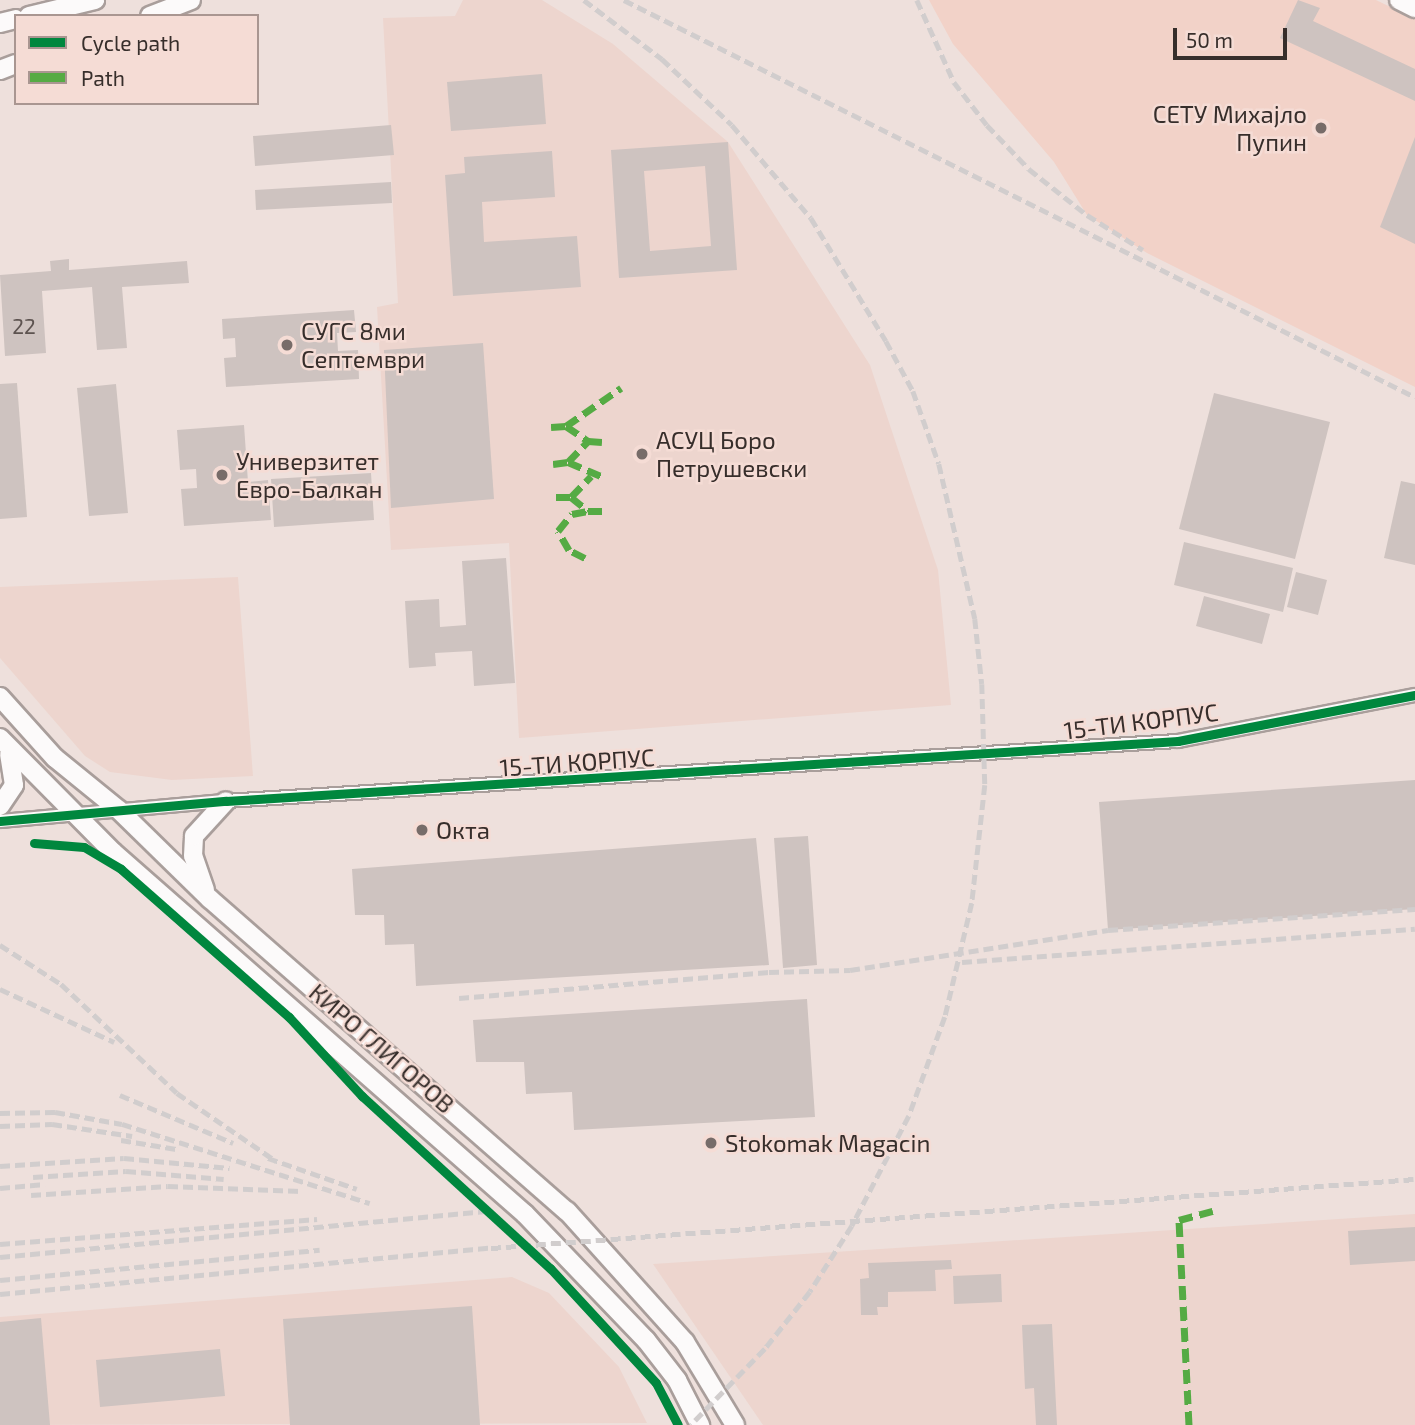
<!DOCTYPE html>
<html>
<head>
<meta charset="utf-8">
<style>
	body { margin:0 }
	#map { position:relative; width:1415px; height:1425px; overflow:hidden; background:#eee0dc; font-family:"Exo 2",sans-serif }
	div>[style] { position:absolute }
	.built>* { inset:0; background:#edd5ce }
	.green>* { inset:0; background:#f2d2c8 }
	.building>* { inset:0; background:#cec3c0 }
	.roads { filter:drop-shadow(2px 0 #a99e9b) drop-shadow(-2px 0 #a99e9b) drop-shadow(0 2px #a99e9b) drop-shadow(0 -2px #a99e9b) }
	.street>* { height:12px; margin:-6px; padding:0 6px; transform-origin:6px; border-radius:6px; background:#fcfafa }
	.secondary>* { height:18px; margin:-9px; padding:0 9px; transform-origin:9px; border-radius:9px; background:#fcfafa }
	.rail>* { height:4.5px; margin-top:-2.25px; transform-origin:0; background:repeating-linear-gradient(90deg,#d1cdcd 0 10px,transparent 0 15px) }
	.quiet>* { height:7px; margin-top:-3.5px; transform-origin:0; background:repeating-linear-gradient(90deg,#55ab44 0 14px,transparent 0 21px) }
	.cycleway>* { height:9px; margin:-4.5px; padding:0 4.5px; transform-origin:4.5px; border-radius:4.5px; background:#00873e }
	.dots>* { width:19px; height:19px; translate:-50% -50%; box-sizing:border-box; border:4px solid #f5dcd5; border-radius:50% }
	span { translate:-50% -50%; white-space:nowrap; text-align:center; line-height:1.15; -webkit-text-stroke:5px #f5dcd5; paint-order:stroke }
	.number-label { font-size:21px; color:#5d5350 }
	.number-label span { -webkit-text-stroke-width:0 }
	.poi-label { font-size:24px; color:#372e2b }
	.right { translate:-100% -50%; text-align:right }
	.left { translate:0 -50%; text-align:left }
	.street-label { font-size:24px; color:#372e2b }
	.legend { position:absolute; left:14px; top:14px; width:245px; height:91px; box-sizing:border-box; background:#f5dcd5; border:2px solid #a99691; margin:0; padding:9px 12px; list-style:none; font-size:21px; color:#372e2b }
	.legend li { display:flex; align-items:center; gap:14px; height:35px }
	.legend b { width:35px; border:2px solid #a99691 }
	.scale { position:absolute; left:1173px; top:28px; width:114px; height:32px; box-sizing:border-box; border:4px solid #372e2b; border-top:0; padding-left:9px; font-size:21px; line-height:24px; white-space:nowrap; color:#372e2b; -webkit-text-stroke:5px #f5dcd5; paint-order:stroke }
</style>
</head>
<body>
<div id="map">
	<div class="built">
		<i style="clip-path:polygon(463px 0,542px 0,613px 44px,728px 142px,870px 365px,938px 570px,951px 705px,519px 738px,509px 543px,391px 550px,377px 307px,398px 303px,383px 18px,455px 16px)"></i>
		<i style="clip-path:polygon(238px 577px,253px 776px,172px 780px,110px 772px,85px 756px,0 658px,0 587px)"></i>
		<i style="clip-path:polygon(1415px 1214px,1415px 1425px,763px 1425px,653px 1264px)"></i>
		<i style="clip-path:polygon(512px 1277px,549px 1293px,619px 1367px,647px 1423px,0 1425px,0 1317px)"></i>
	</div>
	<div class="green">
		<i style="clip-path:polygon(929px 0,1376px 0,1415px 19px,1415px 387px,1147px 253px,1087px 215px,1054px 162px,953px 44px)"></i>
	</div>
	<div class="building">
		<i style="clip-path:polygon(1298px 0,1320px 8px,1313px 21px,1415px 69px,1415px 101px,1280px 38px)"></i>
		<i style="clip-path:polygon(542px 74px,546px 124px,451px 131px,447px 82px)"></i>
		<i style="clip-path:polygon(391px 125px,394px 155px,255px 166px,253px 136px)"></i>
		<i style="clip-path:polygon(1415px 137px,1415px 244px,1380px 227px)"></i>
		<i style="clip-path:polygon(evenodd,728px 142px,737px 270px,619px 278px,611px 150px,728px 142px,705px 166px,711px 246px,650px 251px,644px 171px,705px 166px)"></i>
		<i style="clip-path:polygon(552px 151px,555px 197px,482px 202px,484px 242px,577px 236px,581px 287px,453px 296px,445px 175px,465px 173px,464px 157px)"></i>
		<i style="clip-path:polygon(391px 182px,392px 203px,256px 210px,255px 190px)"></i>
		<i style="clip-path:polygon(69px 259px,69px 270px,187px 261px,189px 283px,122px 287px,127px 348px,97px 350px,92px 287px,42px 291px,46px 353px,5px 356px,0 275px,51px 271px,50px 261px)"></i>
		<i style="clip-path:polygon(354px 310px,356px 332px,337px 333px,338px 351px,358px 350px,359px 379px,226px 387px,224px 358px,236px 357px,235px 338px,223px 339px,222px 319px)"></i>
		<i style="clip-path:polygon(483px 343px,494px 499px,391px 508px,384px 350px)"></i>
		<i style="clip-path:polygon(17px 383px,27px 517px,0 519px,0 384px)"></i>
		<i style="clip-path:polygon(116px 384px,128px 513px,89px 516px,77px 388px)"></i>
		<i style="clip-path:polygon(1214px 393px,1330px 422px,1295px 559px,1179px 529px)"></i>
		<i style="clip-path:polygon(244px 425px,248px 482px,268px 480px,271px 520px,184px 526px,181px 489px,197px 488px,196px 469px,180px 470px,177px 430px)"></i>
		<i style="clip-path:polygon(371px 473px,374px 520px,274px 527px,271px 479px)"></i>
		<i style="clip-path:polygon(1401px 481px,1415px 484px,1415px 565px,1384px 558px)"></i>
		<i style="clip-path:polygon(1184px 542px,1293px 568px,1283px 612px,1174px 585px)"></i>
		<i style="clip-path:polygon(506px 558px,515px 683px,474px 686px,472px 651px,435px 653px,436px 666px,409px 668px,405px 601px,439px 599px,440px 627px,466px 625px,462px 561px)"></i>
		<i style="clip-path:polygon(1296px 572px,1327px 580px,1318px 615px,1287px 607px)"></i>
		<i style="clip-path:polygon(1204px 596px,1270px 614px,1262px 644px,1196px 626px)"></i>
		<i style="clip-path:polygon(1415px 780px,1415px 909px,1108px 930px,1099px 802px)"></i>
		<i style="clip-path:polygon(808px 836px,817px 965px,783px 968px,774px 838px)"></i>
		<i style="clip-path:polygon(756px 838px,769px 965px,416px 986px,414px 944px,385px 945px,384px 915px,355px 915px,352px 869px)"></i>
		<i style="clip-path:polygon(807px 999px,815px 1117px,574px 1130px,572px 1092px,526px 1094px,524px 1062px,476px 1062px,473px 1020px)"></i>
		<i style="clip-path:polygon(1415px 1227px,1415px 1261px,1350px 1265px,1348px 1231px)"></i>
		<i style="clip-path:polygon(951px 1260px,952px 1269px,935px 1270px,936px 1291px,888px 1292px,888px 1307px,877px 1307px,878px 1315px,861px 1315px,860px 1279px,869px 1278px,868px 1263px)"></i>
		<i style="clip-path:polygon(1001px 1274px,1002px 1302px,954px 1304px,953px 1276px)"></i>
		<i style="clip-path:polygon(472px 1306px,480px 1425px,290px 1425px,283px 1319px)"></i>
		<i style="clip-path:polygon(41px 1318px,50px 1425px,0 1425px,0 1322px)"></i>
		<i style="clip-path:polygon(1052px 1324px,1057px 1425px,1036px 1425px,1034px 1388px,1025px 1389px,1022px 1325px)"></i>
		<i style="clip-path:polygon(220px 1349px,225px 1396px,100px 1407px,96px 1360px)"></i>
	</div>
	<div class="roads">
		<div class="street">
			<i style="left:0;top:821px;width:227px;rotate:-5.1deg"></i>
			<i style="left:226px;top:801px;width:954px;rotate:-3.61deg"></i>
			<i style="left:1178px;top:741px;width:241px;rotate:-11deg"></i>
		</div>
		<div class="secondary">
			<i style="left:1399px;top:0;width:18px;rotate:27deg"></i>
			<i style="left:29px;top:16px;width:68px;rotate:-13.6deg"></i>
			<i style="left:150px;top:16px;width:44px;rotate:-21.3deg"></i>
			<i style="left:0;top:23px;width:16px;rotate:-14deg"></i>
			<i style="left:0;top:70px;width:17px;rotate:-21deg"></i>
			<i style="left:0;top:697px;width:82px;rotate:48deg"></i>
			<i style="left:55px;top:758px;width:82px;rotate:39.1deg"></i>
			<i style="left:119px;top:810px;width:127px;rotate:44.4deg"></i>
			<i style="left:210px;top:899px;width:474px;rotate:41.2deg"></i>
			<i style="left:567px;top:1211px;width:176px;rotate:48deg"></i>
			<i style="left:685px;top:1342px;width:97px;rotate:58.9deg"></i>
			<i style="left:0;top:738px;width:161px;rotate:45.3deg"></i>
			<i style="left:113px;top:852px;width:548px;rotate:41.3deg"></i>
			<i style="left:525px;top:1214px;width:175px;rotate:46.2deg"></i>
			<i style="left:646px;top:1340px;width:51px;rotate:52.2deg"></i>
			<i style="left:677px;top:1380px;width:51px;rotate:62.9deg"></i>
			<i style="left:0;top:806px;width:25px;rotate:-56deg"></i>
			<i style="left:14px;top:785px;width:31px;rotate:-99deg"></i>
			<i style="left:205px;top:890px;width:36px;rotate:-109deg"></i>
			<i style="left:193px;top:856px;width:20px;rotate:-87deg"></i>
			<i style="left:194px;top:836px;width:47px;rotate:-47.6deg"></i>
		</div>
	</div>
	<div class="rail">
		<i style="left:584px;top:0;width:98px;rotate:37.1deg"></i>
		<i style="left:662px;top:59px;width:96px;rotate:43.3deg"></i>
		<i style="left:732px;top:125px;width:122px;rotate:49.7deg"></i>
		<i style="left:811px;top:218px;width:144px;rotate:58.6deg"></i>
		<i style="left:886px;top:341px;width:57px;rotate:61.6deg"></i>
		<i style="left:913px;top:391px;width:77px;rotate:70.4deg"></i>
		<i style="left:939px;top:464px;width:159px;rotate:76.9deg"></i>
		<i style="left:975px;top:619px;width:65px;rotate:83.9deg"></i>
		<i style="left:982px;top:684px;width:101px;rotate:88.3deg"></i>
		<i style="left:985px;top:785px;width:119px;rotate:96.3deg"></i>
		<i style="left:972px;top:903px;width:117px;rotate:103.3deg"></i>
		<i style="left:945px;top:1017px;width:105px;rotate:110deg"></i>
		<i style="left:909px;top:1116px;width:124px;rotate:117.4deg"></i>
		<i style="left:852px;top:1226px;width:78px;rotate:122.5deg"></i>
		<i style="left:810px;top:1292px;width:73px;rotate:128.3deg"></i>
		<i style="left:765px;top:1349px;width:106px;rotate:134.2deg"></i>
		<i style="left:624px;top:0;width:885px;rotate:26.65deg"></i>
		<i style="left:917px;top:0;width:90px;rotate:65.7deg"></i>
		<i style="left:954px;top:82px;width:54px;rotate:52.5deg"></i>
		<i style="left:987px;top:125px;width:61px;rotate:46.3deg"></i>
		<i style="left:1029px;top:169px;width:74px;rotate:38.4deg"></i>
		<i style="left:1087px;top:215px;width:66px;rotate:32deg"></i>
		<i style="left:0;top:945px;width:72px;rotate:32.6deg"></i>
		<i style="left:61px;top:984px;width:159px;rotate:43.2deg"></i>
		<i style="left:177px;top:1093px;width:120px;rotate:34.5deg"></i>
		<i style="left:962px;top:962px;width:454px;rotate:-4.2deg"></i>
		<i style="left:0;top:989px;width:126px;rotate:24.9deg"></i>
		<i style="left:459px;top:998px;width:311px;rotate:-4.8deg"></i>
		<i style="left:769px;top:972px;width:81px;rotate:-1.4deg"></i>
		<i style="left:850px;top:970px;width:261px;rotate:-8.8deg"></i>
		<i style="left:1108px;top:930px;width:308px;rotate:-3.9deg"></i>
		<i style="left:120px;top:1095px;width:123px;rotate:23deg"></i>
		<i style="left:0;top:1113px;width:55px;rotate:-1deg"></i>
		<i style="left:55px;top:1112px;width:68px;rotate:10.2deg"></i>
		<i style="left:122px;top:1124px;width:260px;rotate:17.7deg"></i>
		<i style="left:0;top:1126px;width:52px;rotate:-2.2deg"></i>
		<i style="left:52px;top:1124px;width:81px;rotate:8.5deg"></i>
		<i style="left:121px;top:1140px;width:56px;rotate:9.3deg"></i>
		<i style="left:268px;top:1158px;width:94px;rotate:19.2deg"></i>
		<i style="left:0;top:1166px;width:124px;rotate:-3.7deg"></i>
		<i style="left:124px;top:1158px;width:106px;rotate:5.4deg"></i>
		<i style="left:33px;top:1177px;width:93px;rotate:-3.7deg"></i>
		<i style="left:126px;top:1171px;width:98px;rotate:4.7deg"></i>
		<i style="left:0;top:1188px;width:45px;rotate:-5.1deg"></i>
		<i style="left:31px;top:1195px;width:137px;rotate:-3.8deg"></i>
		<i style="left:168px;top:1186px;width:133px;rotate:2.2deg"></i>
		<i style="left:0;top:1244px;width:318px;rotate:-4.5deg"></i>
		<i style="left:0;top:1257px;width:488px;rotate:-5.4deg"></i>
		<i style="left:0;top:1280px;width:321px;rotate:-5.4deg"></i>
		<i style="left:0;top:1294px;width:493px;rotate:-5.4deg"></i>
		<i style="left:491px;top:1248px;width:927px;rotate:-4.27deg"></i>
	</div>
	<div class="quiet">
		<i style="left:566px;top:426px;width:27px;rotate:34deg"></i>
		<i style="left:588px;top:441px;width:14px;rotate:4deg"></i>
		<i style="left:551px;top:427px;width:15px;rotate:-4deg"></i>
		<i style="left:566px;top:426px;width:67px;rotate:-34.6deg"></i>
		<i style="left:568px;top:462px;width:39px;rotate:23deg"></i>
		<i style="left:553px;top:464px;width:15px;rotate:-8deg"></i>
		<i style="left:568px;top:462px;width:29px;rotate:-46deg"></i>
		<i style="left:556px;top:497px;width:15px"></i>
		<i style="left:571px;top:497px;width:29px;rotate:-46deg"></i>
		<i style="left:571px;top:497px;width:22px;rotate:39deg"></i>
		<i style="left:588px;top:511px;width:19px"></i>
		<i style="left:585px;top:558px;width:18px;rotate:-153deg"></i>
		<i style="left:569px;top:550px;width:22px;rotate:-120deg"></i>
		<i style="left:558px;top:531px;width:22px;rotate:-51deg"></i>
		<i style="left:572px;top:514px;width:16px;rotate:-11deg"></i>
		<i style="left:1189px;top:1425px;width:205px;rotate:-92.8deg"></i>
		<i style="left:1179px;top:1220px;width:35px;rotate:-15deg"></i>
	</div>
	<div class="cycleway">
		<i style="left:0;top:821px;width:227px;rotate:-5.1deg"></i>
		<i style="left:226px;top:801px;width:954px;rotate:-3.61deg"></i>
		<i style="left:1178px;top:741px;width:241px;rotate:-11deg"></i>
		<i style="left:34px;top:843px;width:50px;rotate:4.6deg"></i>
		<i style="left:84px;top:847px;width:43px;rotate:30.7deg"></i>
		<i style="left:121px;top:869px;width:224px;rotate:41.4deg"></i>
		<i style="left:289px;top:1017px;width:108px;rotate:47.3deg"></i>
		<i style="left:362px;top:1096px;width:255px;rotate:42.5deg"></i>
		<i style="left:550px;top:1268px;width:156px;rotate:47.3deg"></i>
		<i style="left:656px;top:1383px;width:47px;rotate:62.4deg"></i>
	</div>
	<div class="dots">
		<i style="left:1321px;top:128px;background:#776c69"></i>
		<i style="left:287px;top:345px;background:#776c69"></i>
		<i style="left:642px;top:454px;background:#776c69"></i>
		<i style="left:222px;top:475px;background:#776c69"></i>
		<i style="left:422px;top:830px;background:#776c69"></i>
		<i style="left:711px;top:1143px;background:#776c69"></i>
	</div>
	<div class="number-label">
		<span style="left:24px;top:326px">22</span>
	</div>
	<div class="poi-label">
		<span class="right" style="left:1307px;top:128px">СЕТУ Михајло<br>Пупин</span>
		<span class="left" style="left:301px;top:345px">СУГС 8ми<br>Септември</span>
		<span class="left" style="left:656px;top:454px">АСУЦ Боро<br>Петрушевски</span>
		<span class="left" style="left:236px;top:475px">Универзитет<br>Евро-Балкан</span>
		<span class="left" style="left:436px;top:830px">Окта</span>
		<span class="left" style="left:725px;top:1143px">Stokomak Magacin</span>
	</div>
	<div class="street-label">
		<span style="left:1141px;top:721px;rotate:-7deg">15-ТИ КОРПУС</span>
		<span style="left:577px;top:762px;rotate:-4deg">15-ТИ КОРПУС</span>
		<span style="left:382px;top:1048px;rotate:41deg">КИРО ГЛИГОРОВ</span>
	</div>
	<ul class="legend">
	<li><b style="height:9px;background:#00873e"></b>Cycle path</li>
	<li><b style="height:9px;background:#55ab44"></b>Path</li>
	</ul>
	<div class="scale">50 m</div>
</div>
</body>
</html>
